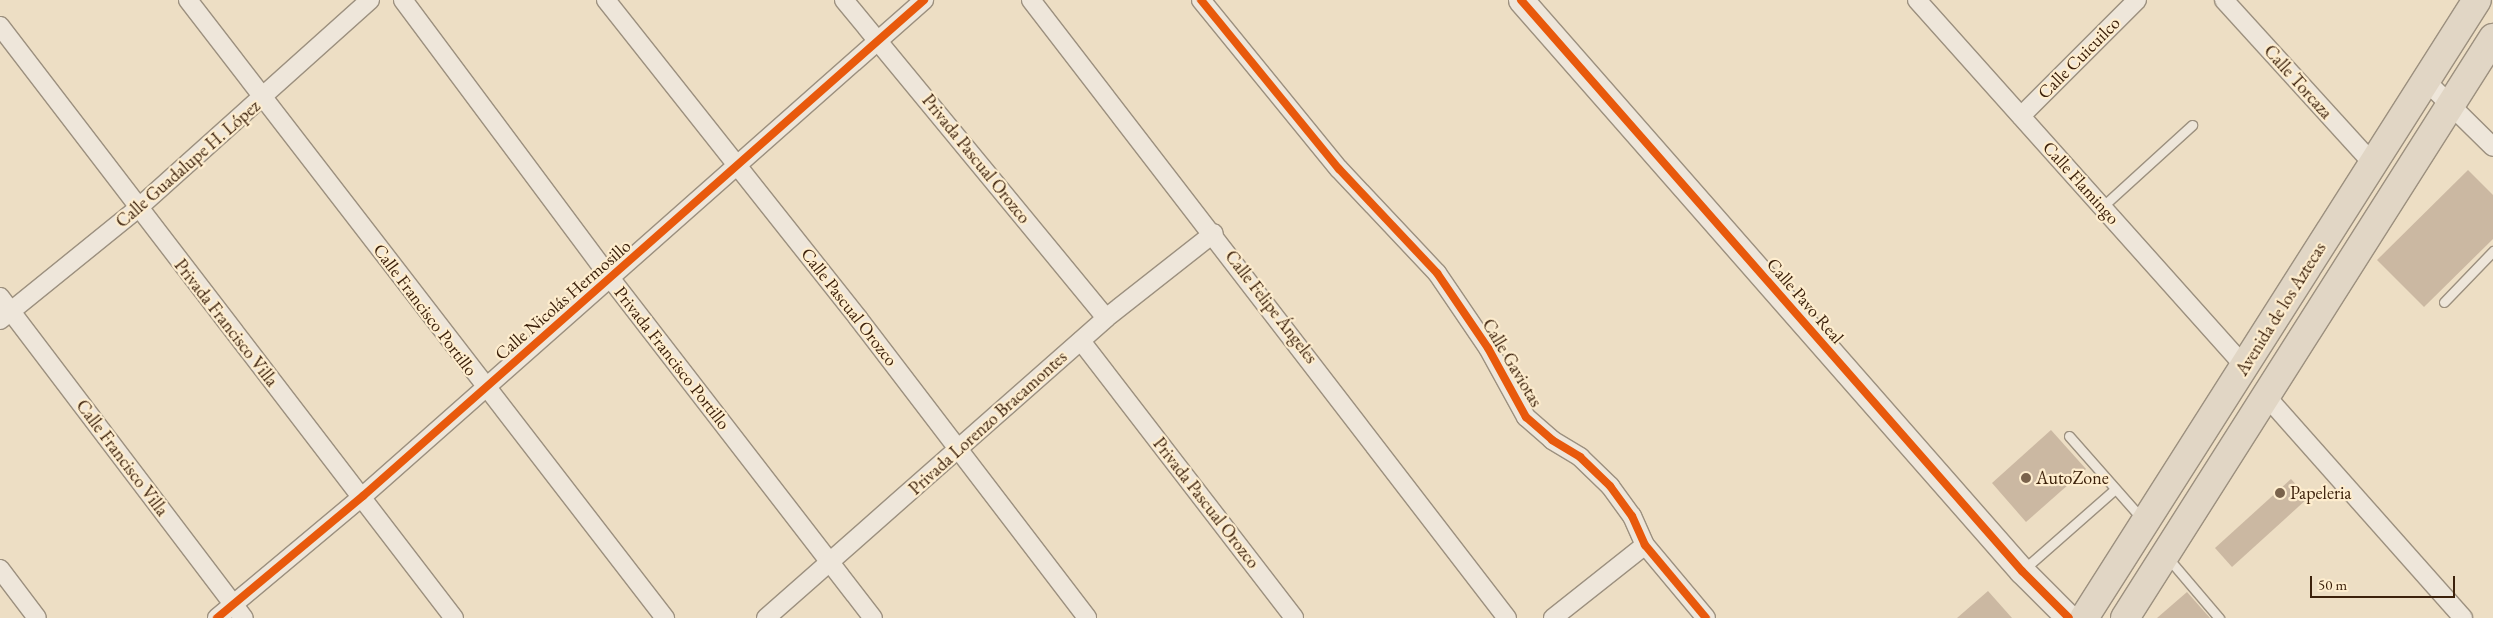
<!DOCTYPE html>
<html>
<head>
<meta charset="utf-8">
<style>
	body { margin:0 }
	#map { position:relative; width:2493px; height:618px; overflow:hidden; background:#eddec4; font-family:"EB Garamond",serif }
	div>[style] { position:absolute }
	.building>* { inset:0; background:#cbb8a2 }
	.roads { filter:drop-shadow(1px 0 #9c907f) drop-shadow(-1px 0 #9c907f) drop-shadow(0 1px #9c907f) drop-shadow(0 -1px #9c907f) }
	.lane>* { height:9px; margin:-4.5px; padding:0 4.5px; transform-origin:4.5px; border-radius:4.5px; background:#eee6da }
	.street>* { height:18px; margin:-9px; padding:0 9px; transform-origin:9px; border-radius:9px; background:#eee6da }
	.secondary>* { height:25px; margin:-12.5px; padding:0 12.5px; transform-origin:12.5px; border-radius:12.5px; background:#eee6da }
	.primary>* { height:28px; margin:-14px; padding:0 14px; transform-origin:14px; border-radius:14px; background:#e1d6c5 }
	.cycleway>* { height:8px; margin:-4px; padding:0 4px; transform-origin:4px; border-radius:4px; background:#e8590c }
	.dots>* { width:14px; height:14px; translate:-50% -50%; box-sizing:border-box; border:2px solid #feedce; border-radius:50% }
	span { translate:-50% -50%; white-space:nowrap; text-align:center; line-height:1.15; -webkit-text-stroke:4.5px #feedce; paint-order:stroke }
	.street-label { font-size:18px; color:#3c210b }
	.poi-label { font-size:18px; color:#3c210b }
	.left { translate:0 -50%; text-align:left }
	.scale { position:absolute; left:2310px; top:576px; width:145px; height:22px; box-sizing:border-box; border:2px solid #3c210b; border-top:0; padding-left:6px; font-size:15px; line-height:18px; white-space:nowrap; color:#3c210b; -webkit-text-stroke:4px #feedce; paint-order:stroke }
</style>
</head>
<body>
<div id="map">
	<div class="building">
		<i style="clip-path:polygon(2468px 170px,2493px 195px,2493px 239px,2424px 307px,2377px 260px)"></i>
		<i style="clip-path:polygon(2051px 430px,2086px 469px,2026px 522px,1992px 483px)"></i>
		<i style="clip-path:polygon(2291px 479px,2308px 498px,2232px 567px,2215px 548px)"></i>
		<i style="clip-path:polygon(1988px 591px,2012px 618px,1957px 618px)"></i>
		<i style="clip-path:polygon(2187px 592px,2210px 618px,2157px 618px)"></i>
	</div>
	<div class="roads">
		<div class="lane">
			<i style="left:2102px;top:207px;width:122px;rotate:-42.3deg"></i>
			<i style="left:2444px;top:302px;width:71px;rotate:-46.1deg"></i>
			<i style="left:2069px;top:436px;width:112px;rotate:48.6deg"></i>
			<i style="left:2168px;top:558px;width:79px;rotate:49.6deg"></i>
			<i style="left:2023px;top:570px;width:121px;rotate:-41.3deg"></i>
		</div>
		<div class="street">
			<i style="left:188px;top:0;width:781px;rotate:52.34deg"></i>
			<i style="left:403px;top:0;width:348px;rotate:53.3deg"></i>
			<i style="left:611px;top:279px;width:428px;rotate:52.3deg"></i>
			<i style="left:606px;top:0;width:406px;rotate:51.6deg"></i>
			<i style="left:858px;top:318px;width:377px;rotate:52.6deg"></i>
			<i style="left:844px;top:0;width:412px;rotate:50.5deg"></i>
			<i style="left:1031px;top:0;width:780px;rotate:52.4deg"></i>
			<i style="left:1201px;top:0;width:218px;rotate:50.8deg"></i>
			<i style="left:1339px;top:169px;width:143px;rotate:46.7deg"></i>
			<i style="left:1437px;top:273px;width:91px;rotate:55.8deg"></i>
			<i style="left:1488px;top:348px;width:79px;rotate:61.2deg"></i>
			<i style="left:1526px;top:417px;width:35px;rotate:41deg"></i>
			<i style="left:1552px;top:440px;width:33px;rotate:31deg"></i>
			<i style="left:1580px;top:457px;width:42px;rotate:44deg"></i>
			<i style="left:1610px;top:486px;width:37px;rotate:54deg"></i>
			<i style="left:1632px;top:516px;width:32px;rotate:66deg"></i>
			<i style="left:1645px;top:545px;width:95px;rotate:50.1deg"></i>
			<i style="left:1917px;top:0;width:492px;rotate:48.2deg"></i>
			<i style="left:2224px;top:0;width:222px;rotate:47.7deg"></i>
			<i style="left:0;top:26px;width:746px;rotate:52.52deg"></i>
			<i style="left:2425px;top:80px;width:95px;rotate:44.6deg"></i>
			<i style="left:2021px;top:116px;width:164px;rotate:-45deg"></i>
			<i style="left:0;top:297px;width:403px;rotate:52.8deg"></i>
			<i style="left:0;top:320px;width:176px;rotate:-39deg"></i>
			<i style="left:137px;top:209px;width:313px;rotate:-41.9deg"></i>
			<i style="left:1081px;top:341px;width:349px;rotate:52.4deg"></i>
			<i style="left:2266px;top:396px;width:297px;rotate:48.4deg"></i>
			<i style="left:0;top:569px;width:61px;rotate:52.9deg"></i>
			<i style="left:217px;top:618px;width:190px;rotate:-39.9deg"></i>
			<i style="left:363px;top:496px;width:749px;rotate:-41.48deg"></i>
			<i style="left:766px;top:618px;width:453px;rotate:-41.4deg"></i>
			<i style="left:1106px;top:318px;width:137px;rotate:-38.2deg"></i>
			<i style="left:1553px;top:618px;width:117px;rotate:-38.4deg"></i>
		</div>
		<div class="secondary">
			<i style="left:1521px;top:0;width:760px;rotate:48.74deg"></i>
			<i style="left:2022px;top:571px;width:66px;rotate:45deg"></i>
		</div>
		<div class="primary">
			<i style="left:2084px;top:618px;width:732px;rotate:-57.55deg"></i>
			<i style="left:2125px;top:618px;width:687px;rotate:-57.61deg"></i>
		</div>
	</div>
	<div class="cycleway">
		<i style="left:1201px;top:0;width:218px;rotate:50.8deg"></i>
		<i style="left:1339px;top:169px;width:143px;rotate:46.7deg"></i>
		<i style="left:1437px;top:273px;width:91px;rotate:55.8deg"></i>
		<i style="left:1488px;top:348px;width:79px;rotate:61.2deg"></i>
		<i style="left:1526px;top:417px;width:35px;rotate:41deg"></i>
		<i style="left:1552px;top:440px;width:33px;rotate:31deg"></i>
		<i style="left:1580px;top:457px;width:42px;rotate:44deg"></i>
		<i style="left:1610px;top:486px;width:37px;rotate:54deg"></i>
		<i style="left:1632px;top:516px;width:32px;rotate:66deg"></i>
		<i style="left:1645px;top:545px;width:95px;rotate:50.1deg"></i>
		<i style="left:1521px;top:0;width:760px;rotate:48.74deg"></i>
		<i style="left:2022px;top:571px;width:66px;rotate:45deg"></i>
		<i style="left:217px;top:618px;width:190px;rotate:-39.9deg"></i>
		<i style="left:363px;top:496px;width:749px;rotate:-41.48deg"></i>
	</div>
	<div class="dots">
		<i style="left:2026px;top:478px;background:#7a634c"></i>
		<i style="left:2280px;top:493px;background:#7a634c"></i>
	</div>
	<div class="street-label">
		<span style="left:2079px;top:58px;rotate:-45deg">Calle Cuicuilco</span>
		<span style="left:2298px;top:82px;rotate:48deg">Calle Torcaza</span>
		<span style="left:976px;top:159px;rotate:51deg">Privada Pascual Orozco</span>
		<span style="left:188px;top:164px;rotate:-41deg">Calle Guadalupe H. López</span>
		<span style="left:2081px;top:183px;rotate:48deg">Calle Flamingo</span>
		<span style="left:563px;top:300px;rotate:-41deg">Calle Nicolás Hermosillo</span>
		<span style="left:1805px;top:301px;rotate:49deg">Calle Pavo Real</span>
		<span style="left:849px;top:307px;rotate:52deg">Calle Pascual Orozco</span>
		<span style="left:1271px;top:307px;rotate:52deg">Calle Felipe Ángeles</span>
		<span style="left:2281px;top:309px;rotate:-58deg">Avenida de los Aztecas</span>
		<span style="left:425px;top:310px;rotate:53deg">Calle Francisco Portillo</span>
		<span style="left:226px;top:323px;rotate:52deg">Privada Francisco Villa</span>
		<span style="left:672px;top:358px;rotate:52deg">Privada Francisco Portillo</span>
		<span style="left:1512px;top:363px;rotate:59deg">Calle Gaviotas</span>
		<span style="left:988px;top:423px;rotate:-42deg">Privada Lorenzo Bracamontes</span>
		<span style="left:122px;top:458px;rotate:53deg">Calle Francisco Villa</span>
		<span style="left:1206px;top:503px;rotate:52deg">Privada Pascual Orozco</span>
	</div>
	<div class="poi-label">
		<span class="left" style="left:2036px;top:478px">AutoZone</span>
		<span class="left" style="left:2290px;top:493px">Papeleria</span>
	</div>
	<div class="scale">50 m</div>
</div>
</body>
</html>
